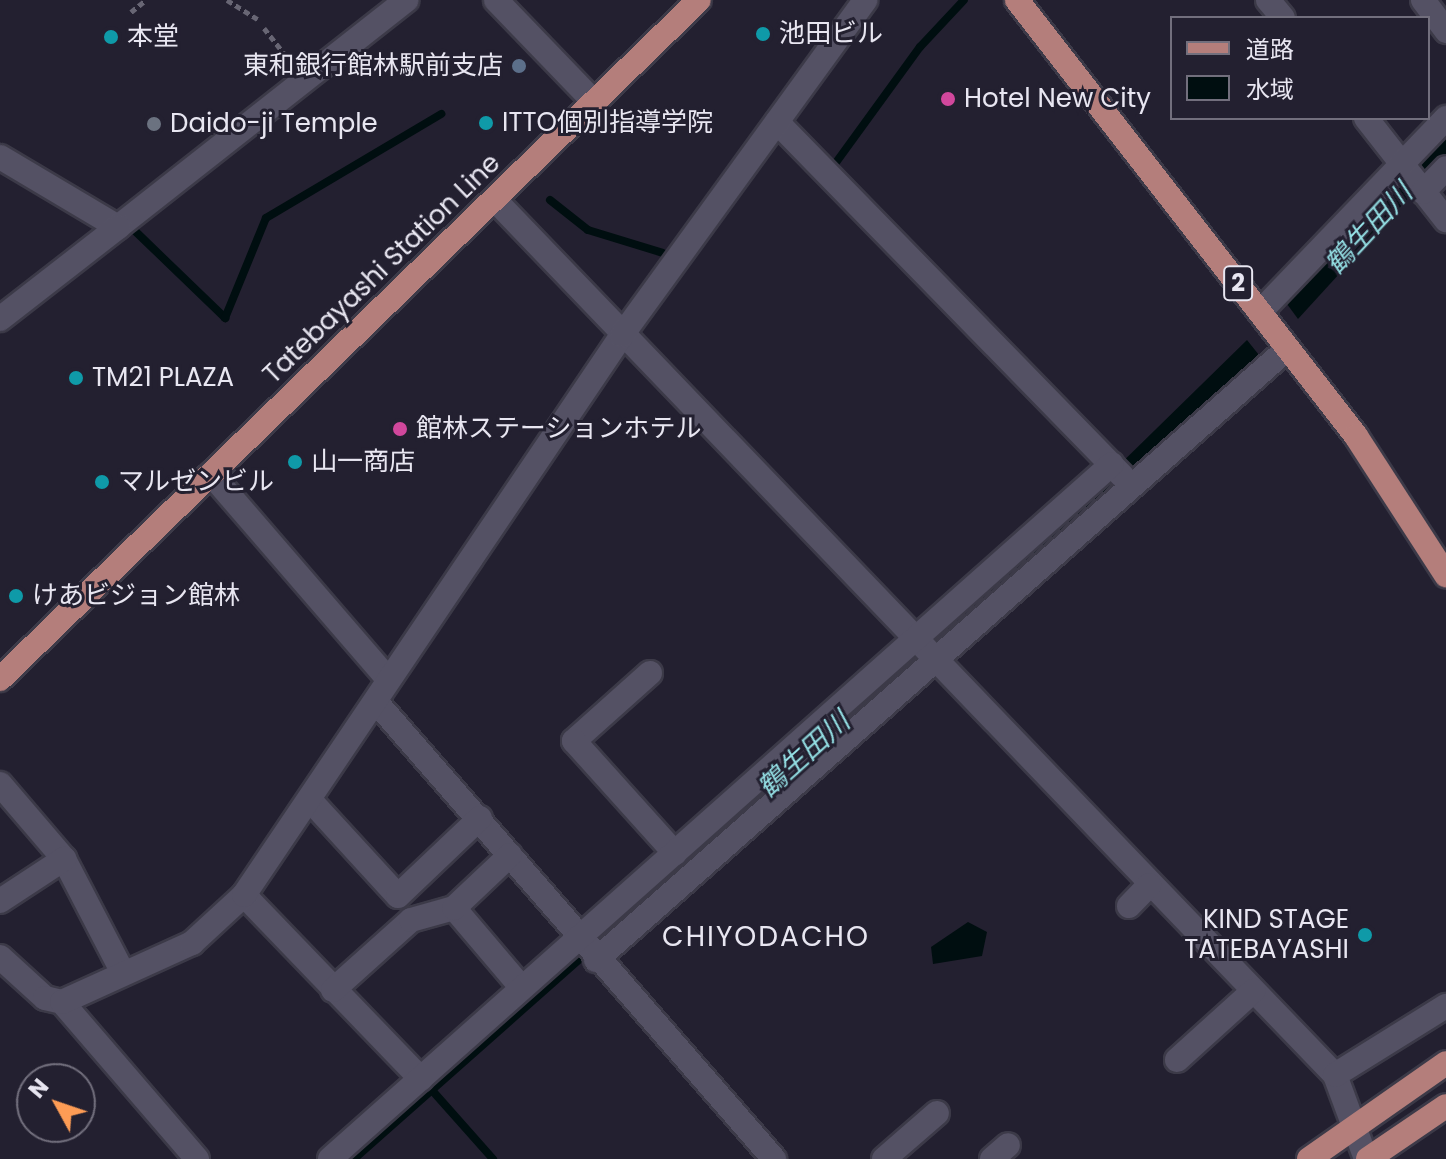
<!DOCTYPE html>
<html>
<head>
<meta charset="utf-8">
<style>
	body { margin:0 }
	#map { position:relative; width:1446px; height:1159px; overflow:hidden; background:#232030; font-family:Poppins,"Noto Sans JP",sans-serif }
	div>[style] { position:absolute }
	.water>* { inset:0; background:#000e10 }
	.stream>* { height:8px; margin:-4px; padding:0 4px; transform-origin:4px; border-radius:4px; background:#000e10 }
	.path>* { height:5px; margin-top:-2.5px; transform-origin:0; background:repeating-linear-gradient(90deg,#686674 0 6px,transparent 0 10px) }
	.roads { filter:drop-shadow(2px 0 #3c3a48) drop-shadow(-2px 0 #3c3a48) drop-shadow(0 2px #3c3a48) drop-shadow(0 -2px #3c3a48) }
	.minor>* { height:24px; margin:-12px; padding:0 12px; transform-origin:12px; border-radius:12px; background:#545164 }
	.major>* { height:24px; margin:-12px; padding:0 12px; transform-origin:12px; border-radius:12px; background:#b47e7b }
	.dots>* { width:22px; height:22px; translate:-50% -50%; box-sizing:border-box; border:4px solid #232030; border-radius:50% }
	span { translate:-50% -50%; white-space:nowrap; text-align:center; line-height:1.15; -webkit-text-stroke:6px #232030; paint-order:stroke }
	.shield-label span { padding:2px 6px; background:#232030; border:2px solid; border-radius:6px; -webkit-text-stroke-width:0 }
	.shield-label { font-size:24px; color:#e8e6f1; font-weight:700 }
	.poi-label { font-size:26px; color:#e8e6f1 }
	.left { translate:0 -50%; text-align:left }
	.right { translate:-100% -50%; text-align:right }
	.street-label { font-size:26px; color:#e8e6f1 }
	.water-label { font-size:28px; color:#94dfe4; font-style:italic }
	.neighbourhood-label { font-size:28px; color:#e8e6f1; letter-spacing:2px }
	.legend { position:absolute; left:1170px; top:16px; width:260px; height:104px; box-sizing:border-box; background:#232030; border:2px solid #726f7d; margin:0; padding:10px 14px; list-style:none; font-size:24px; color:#e8e6f1 }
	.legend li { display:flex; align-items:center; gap:16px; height:40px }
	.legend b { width:40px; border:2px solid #726f7d }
	.north { position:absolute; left:16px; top:1063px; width:80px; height:80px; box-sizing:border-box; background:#232030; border:2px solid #726f7d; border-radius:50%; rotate:310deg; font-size:22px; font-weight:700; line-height:32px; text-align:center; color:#e8e6f1 }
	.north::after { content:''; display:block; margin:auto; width:28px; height:36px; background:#fd9c55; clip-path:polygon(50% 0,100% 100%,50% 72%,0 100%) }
</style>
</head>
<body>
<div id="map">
	<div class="water">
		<i style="clip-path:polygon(1446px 131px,1446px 157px,1298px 319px,1287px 304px)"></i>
		<i style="clip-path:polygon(1247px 340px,1259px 355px,1218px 399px,360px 1159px,340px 1159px,1108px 476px)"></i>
		<i style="clip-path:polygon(968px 922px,987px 932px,982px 956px,933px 964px,931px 947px)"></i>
	</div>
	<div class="stream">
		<i style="left:832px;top:168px;width:150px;rotate:-54deg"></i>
		<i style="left:920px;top:47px;width:64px;rotate:-46.9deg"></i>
		<i style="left:550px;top:200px;width:48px;rotate:38.3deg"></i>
		<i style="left:588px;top:230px;width:78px;rotate:17deg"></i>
		<i style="left:134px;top:230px;width:127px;rotate:44deg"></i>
		<i style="left:225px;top:318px;width:108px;rotate:-67.7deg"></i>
		<i style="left:266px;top:218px;width:204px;rotate:-30.7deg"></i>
		<i style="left:430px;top:1088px;width:95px;rotate:48.4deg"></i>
	</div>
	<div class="path">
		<i style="left:227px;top:0;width:36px;rotate:32deg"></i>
		<i style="left:131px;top:12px;width:19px;rotate:-39deg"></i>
		<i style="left:264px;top:28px;width:42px;rotate:51.8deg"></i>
	</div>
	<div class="roads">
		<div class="minor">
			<i style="left:496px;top:0;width:141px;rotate:46.1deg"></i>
			<i style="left:1268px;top:0;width:23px;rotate:50deg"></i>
			<i style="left:1423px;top:0;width:39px;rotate:53deg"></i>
			<i style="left:1366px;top:118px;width:130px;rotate:51.9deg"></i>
			<i style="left:777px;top:122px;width:494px;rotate:45.7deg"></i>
			<i style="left:0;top:157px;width:137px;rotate:30.7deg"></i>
			<i style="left:118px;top:227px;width:367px;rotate:-38.2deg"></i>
			<i style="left:1423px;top:192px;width:33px;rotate:-46deg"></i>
			<i style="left:495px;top:200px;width:1213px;rotate:46.17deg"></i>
			<i style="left:1335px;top:1075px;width:90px;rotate:69.7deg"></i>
			<i style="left:1260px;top:312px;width:269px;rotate:-46.2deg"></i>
			<i style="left:0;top:319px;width:150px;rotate:-37.9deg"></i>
			<i style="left:211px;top:474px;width:271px;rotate:49.2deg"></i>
			<i style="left:650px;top:673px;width:102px;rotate:138.2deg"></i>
			<i style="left:574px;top:741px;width:151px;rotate:48deg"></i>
			<i style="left:377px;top:703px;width:605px;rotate:48.96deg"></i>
			<i style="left:0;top:784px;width:99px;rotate:49.5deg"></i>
			<i style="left:64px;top:859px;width:126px;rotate:62.6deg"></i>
			<i style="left:310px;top:800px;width:130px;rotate:47.5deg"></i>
			<i style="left:398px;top:896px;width:113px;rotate:-43.6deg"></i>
			<i style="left:244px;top:895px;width:255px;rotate:46.1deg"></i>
			<i style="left:0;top:901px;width:77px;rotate:-33.3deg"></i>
			<i style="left:1129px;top:906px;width:29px;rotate:-46deg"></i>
			<i style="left:454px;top:908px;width:104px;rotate:49.7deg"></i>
			<i style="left:0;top:957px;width:61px;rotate:42.3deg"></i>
			<i style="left:45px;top:998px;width:17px;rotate:13deg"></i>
			<i style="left:596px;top:960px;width:922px;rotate:-41.48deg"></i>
			<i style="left:333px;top:990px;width:105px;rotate:-41.9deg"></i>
			<i style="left:411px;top:920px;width:45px;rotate:-15.6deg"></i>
			<i style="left:454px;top:908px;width:77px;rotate:-43.4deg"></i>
			<i style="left:1177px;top:1060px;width:103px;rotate:-42.2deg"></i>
			<i style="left:1335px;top:1075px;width:131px;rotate:-31.9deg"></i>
			<i style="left:197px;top:1159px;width:207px;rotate:-130.7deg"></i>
			<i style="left:62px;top:1002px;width:143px;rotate:-24.4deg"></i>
			<i style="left:192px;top:943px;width:71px;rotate:-42.7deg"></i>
			<i style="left:244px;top:895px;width:676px;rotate:-55.98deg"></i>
			<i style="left:622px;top:335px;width:414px;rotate:-54deg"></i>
			<i style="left:330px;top:1159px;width:1046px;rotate:-41.63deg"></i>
			<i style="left:884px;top:1159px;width:70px;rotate:-41deg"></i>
			<i style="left:992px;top:1159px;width:21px;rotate:-41deg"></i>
		</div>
		<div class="major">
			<i style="left:1017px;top:0;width:552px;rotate:52.13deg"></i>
			<i style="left:1356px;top:436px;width:166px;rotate:57.1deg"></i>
			<i style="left:0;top:679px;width:974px;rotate:-44.17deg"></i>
			<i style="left:1309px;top:1159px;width:167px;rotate:-35deg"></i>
			<i style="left:1368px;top:1159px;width:94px;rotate:-34.2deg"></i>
		</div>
	</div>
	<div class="dots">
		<i style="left:763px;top:34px;background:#0f9aa8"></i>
		<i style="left:111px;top:37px;background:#0f9aa8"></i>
		<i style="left:519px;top:66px;background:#5c6f8a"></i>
		<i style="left:948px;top:99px;background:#d1479c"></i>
		<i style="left:486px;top:123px;background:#0f9aa8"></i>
		<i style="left:154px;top:124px;background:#6b7280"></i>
		<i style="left:76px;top:378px;background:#0f9aa8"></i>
		<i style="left:400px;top:429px;background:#d1479c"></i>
		<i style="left:295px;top:462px;background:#0f9aa8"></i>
		<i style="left:102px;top:482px;background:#0f9aa8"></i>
		<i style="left:16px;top:596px;background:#0f9aa8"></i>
		<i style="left:1365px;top:935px;background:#0f9aa8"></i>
	</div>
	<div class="shield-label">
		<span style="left:1238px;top:283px">2</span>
	</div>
	<div class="poi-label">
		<span class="left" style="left:779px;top:34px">池田ビル</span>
		<span class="left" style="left:127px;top:37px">本堂</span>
		<span class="right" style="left:503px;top:66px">東和銀行館林駅前支店</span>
		<span class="left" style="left:964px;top:99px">Hotel New City</span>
		<span class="left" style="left:502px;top:123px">ITTO個別指導学院</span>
		<span class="left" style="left:170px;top:124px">Daido-ji Temple</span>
		<span class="left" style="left:92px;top:378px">TM21 PLAZA</span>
		<span class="left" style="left:416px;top:429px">館林ステーションホテル</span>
		<span class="left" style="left:311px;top:462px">山一商店</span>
		<span class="left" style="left:118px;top:482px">マルゼンビル</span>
		<span class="left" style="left:32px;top:596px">けあビジョン館林</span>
		<span class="right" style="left:1349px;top:935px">KIND STAGE<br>TATEBAYASHI</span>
	</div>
	<div class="street-label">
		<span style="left:382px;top:269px;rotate:-44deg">Tatebayashi Station Line</span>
	</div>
	<div class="water-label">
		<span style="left:1369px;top:229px;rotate:-47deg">鶴生田川</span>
		<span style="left:804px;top:755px;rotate:-42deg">鶴生田川</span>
	</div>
	<div class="neighbourhood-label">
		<span style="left:766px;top:937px">CHIYODACHO</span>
	</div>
	<ul class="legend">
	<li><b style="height:10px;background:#b47e7b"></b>道路</li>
	<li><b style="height:22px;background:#000e10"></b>水域</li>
	</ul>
	<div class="north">N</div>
</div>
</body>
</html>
